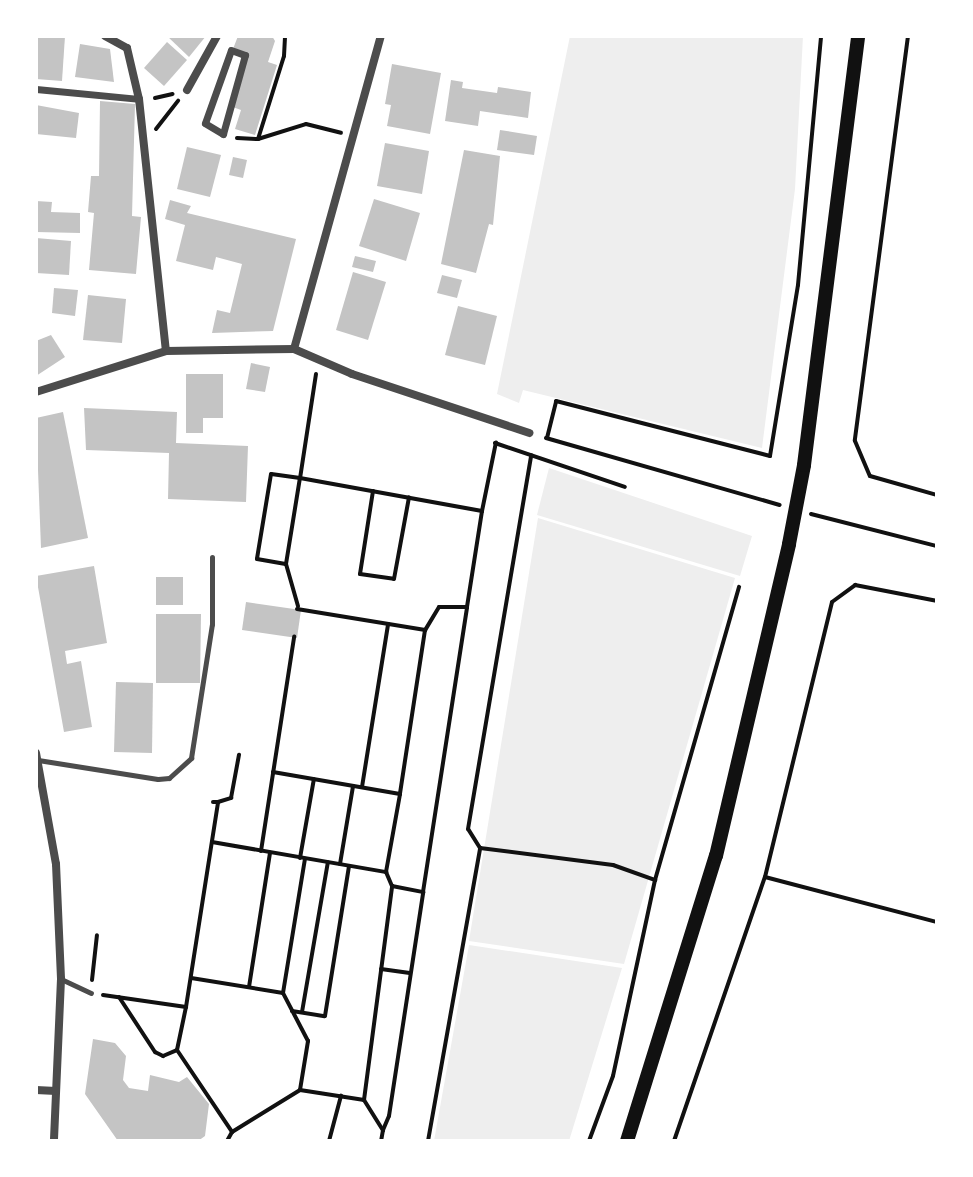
<!DOCTYPE html>
<html>
<head>
<meta charset="utf-8">
<style>
	body { margin:0 }
	#map { position:relative; width:973px; height:1177px; overflow:hidden; background:#fff; font-family:"Noto Sans",sans-serif }
	div>[style] { position:absolute }
	.green>* { inset:0; background:#eee }
	.building>* { inset:0; background:#c4c4c4 }
	.path>* { height:4px; margin:-2px; padding:0 2px; transform-origin:2px; border-radius:2px; background:#111 }
	.service>* { height:5px; margin:-2.5px; padding:0 2.5px; transform-origin:2.5px; border-radius:2.5px; background:#4c4c4c }
	.pedestrian>* { height:7px; margin:-3.5px; padding:0 3.5px; transform-origin:3.5px; border-radius:3.5px; background:#4c4c4c }
	.minor>* { height:8px; margin:-4px; padding:0 4px; transform-origin:4px; border-radius:4px; background:#4c4c4c }
	.secondary>* { height:14px; margin:-7px; padding:0 7px; transform-origin:7px; border-radius:7px; background:#111 }
	span { translate:-50% -50%; white-space:nowrap; text-align:center; line-height:1.15; -webkit-text-stroke:6px #fff; paint-order:stroke }
	.frame { position:absolute; inset:0; border:38px solid #fff; pointer-events:none }
</style>
</head>
<body>
<div id="map">
	<div class="green">
		<i style="clip-path:polygon(570px 36px,803px 36px,795px 189px,762px 448px,523px 390px,519px 403px,497px 394px)"></i>
		<i style="clip-path:polygon(549px 468px,752px 536px,740px 576px,537px 515px)"></i>
		<i style="clip-path:polygon(538px 518px,735px 578px,624px 964px,469px 941px)"></i>
		<i style="clip-path:polygon(469px 945px,622px 968px,569px 1141px,434px 1141px)"></i>
	</div>
	<div class="building">
		<i style="clip-path:polygon(36px 36px,65px 36px,62px 81px,36px 79px)"></i>
		<i style="clip-path:polygon(167px 36px,206px 36px,189px 57px)"></i>
		<i style="clip-path:polygon(238px 36px,272px 36px,275px 41px,268px 62px,277px 65px,255px 135px,235px 129px,241px 110px,230px 106px,247px 53px,233px 49px)"></i>
		<i style="clip-path:polygon(167px 42px,187px 60px,164px 86px,144px 68px)"></i>
		<i style="clip-path:polygon(80px 44px,110px 49px,114px 82px,75px 77px)"></i>
		<i style="clip-path:polygon(392px 64px,441px 73px,430px 134px,387px 126px,391px 105px,385px 104px)"></i>
		<i style="clip-path:polygon(451px 80px,463px 82px,462px 88px,497px 93px,498px 87px,531px 92px,528px 118px,480px 111px,478px 126px,445px 121px)"></i>
		<i style="clip-path:polygon(100px 101px,135px 104px,132px 216px,141px 217px,136px 274px,89px 270px,94px 213px,88px 212px,91px 176px,99px 176px)"></i>
		<i style="clip-path:polygon(36px 105px,79px 113px,76px 138px,36px 134px)"></i>
		<i style="clip-path:polygon(500px 130px,537px 136px,534px 155px,497px 150px)"></i>
		<i style="clip-path:polygon(385px 143px,429px 151px,422px 194px,377px 186px)"></i>
		<i style="clip-path:polygon(187px 147px,221px 155px,210px 197px,177px 189px)"></i>
		<i style="clip-path:polygon(464px 150px,500px 156px,493px 225px,489px 224px,476px 273px,441px 264px)"></i>
		<i style="clip-path:polygon(233px 157px,247px 160px,243px 178px,229px 175px)"></i>
		<i style="clip-path:polygon(374px 199px,420px 213px,406px 261px,359px 246px)"></i>
		<i style="clip-path:polygon(170px 200px,191px 206px,187px 213px,296px 239px,273px 331px,212px 333px,217px 310px,230px 313px,242px 264px,216px 257px,213px 270px,176px 261px,185px 225px,165px 219px)"></i>
		<i style="clip-path:polygon(36px 201px,52px 202px,51px 212px,80px 213px,80px 233px,36px 232px)"></i>
		<i style="clip-path:polygon(36px 238px,71px 241px,69px 275px,36px 273px)"></i>
		<i style="clip-path:polygon(355px 256px,376px 261px,373px 272px,352px 267px)"></i>
		<i style="clip-path:polygon(353px 272px,386px 282px,368px 340px,336px 330px)"></i>
		<i style="clip-path:polygon(442px 275px,462px 280px,457px 298px,437px 293px)"></i>
		<i style="clip-path:polygon(54px 288px,78px 290px,75px 316px,52px 313px)"></i>
		<i style="clip-path:polygon(88px 295px,126px 299px,122px 343px,83px 340px)"></i>
		<i style="clip-path:polygon(458px 306px,497px 316px,485px 365px,445px 355px)"></i>
		<i style="clip-path:polygon(51px 335px,65px 357px,36px 376px,36px 341px)"></i>
		<i style="clip-path:polygon(251px 363px,270px 367px,265px 392px,246px 389px)"></i>
		<i style="clip-path:polygon(186px 374px,223px 374px,223px 418px,203px 418px,203px 433px,186px 433px)"></i>
		<i style="clip-path:polygon(84px 408px,177px 412px,176px 443px,248px 446px,246px 502px,168px 499px,169px 453px,86px 450px)"></i>
		<i style="clip-path:polygon(63px 412px,88px 538px,41px 548px,36px 418px)"></i>
		<i style="clip-path:polygon(94px 566px,107px 643px,65px 651px,67px 664px,81px 661px,92px 727px,64px 732px,36px 576px)"></i>
		<i style="clip-path:polygon(156px 577px,183px 577px,183px 605px,156px 605px)"></i>
		<i style="clip-path:polygon(246px 602px,301px 610px,297px 638px,242px 630px)"></i>
		<i style="clip-path:polygon(156px 614px,201px 614px,200px 683px,156px 683px)"></i>
		<i style="clip-path:polygon(116px 682px,153px 683px,152px 753px,114px 752px)"></i>
		<i style="clip-path:polygon(93px 1039px,115px 1043px,126px 1056px,123px 1080px,129px 1088px,148px 1091px,150px 1075px,179px 1082px,187px 1077px,209px 1104px,205px 1136px,198px 1141px,118px 1141px,85px 1094px)"></i>
	</div>
	<div class="path">
		<i style="left:908px;top:36px;width:408px;rotate:97.5deg"></i>
		<i style="left:855px;top:441px;width:38px;rotate:67deg"></i>
		<i style="left:870px;top:476px;width:70px;rotate:15.8deg"></i>
		<i style="left:155px;top:98px;width:18px;rotate:-13deg"></i>
		<i style="left:156px;top:129px;width:36px;rotate:-52deg"></i>
		<i style="left:237px;top:138px;width:21px;rotate:3deg"></i>
		<i style="left:258px;top:139px;width:50px;rotate:-17.4deg"></i>
		<i style="left:306px;top:124px;width:36px;rotate:14deg"></i>
		<i style="left:258px;top:139px;width:87px;rotate:-72.6deg"></i>
		<i style="left:284px;top:56px;width:20px;rotate:-87deg"></i>
		<i style="left:316px;top:374px;width:105px;rotate:98.7deg"></i>
		<i style="left:300px;top:478px;width:29px;rotate:-172deg"></i>
		<i style="left:271px;top:474px;width:86px;rotate:99.4deg"></i>
		<i style="left:257px;top:559px;width:29px;rotate:10deg"></i>
		<i style="left:286px;top:564px;width:87px;rotate:-80.8deg"></i>
		<i style="left:300px;top:478px;width:185px;rotate:10.3deg"></i>
		<i style="left:482px;top:511px;width:97px;rotate:98.9deg"></i>
		<i style="left:546px;top:438px;width:243px;rotate:16deg"></i>
		<i style="left:547px;top:438px;width:38px;rotate:-76deg"></i>
		<i style="left:556px;top:401px;width:221px;rotate:14.4deg"></i>
		<i style="left:770px;top:456px;width:173px;rotate:-80.7deg"></i>
		<i style="left:798px;top:285px;width:250px;rotate:-84.7deg"></i>
		<i style="left:495px;top:443px;width:137px;rotate:18.7deg"></i>
		<i style="left:373px;top:491px;width:84px;rotate:98.9deg"></i>
		<i style="left:360px;top:574px;width:34px;rotate:8deg"></i>
		<i style="left:394px;top:579px;width:83px;rotate:-79.6deg"></i>
		<i style="left:482px;top:511px;width:70px;rotate:-78.5deg"></i>
		<i style="left:811px;top:514px;width:130px;rotate:14.3deg"></i>
		<i style="left:286px;top:564px;width:44px;rotate:74.1deg"></i>
		<i style="left:297px;top:609px;width:130px;rotate:9.3deg"></i>
		<i style="left:425px;top:630px;width:166px;rotate:98.7deg"></i>
		<i style="left:362px;top:787px;width:165px;rotate:-80.9deg"></i>
		<i style="left:218px;top:802px;width:14px;rotate:-17deg"></i>
		<i style="left:231px;top:798px;width:44px;rotate:-79.5deg"></i>
		<i style="left:212px;top:842px;width:177px;rotate:9.8deg"></i>
		<i style="left:386px;top:872px;width:79px;rotate:-79.8deg"></i>
		<i style="left:400px;top:794px;width:129px;rotate:-170.2deg"></i>
		<i style="left:480px;top:848px;width:22px;rotate:-122deg"></i>
		<i style="left:468px;top:829px;width:379px;rotate:-80.4deg"></i>
		<i style="left:261px;top:851px;width:217px;rotate:-81.2deg"></i>
		<i style="left:300px;top:858px;width:80px;rotate:-80deg"></i>
		<i style="left:340px;top:864px;width:79px;rotate:-80.5deg"></i>
		<i style="left:386px;top:872px;width:15px;rotate:67deg"></i>
		<i style="left:392px;top:886px;width:32px;rotate:11deg"></i>
		<i style="left:423px;top:892px;width:288px;rotate:-81.2deg"></i>
		<i style="left:467px;top:607px;width:28px;rotate:180deg"></i>
		<i style="left:439px;top:607px;width:27px;rotate:121deg"></i>
		<i style="left:765px;top:877px;width:178px;rotate:14.7deg"></i>
		<i style="left:655px;top:880px;width:305px;rotate:-74deg"></i>
		<i style="left:381px;top:969px;width:29px;rotate:8deg"></i>
		<i style="left:92px;top:980px;width:45px;rotate:-83.7deg"></i>
		<i style="left:249px;top:987px;width:136px;rotate:-81.1deg"></i>
		<i style="left:283px;top:993px;width:136px;rotate:-80.7deg"></i>
		<i style="left:103px;top:995px;width:84px;rotate:8.2deg"></i>
		<i style="left:186px;top:1007px;width:207px;rotate:-81.1deg"></i>
		<i style="left:218px;top:802px;width:5px;rotate:180deg"></i>
		<i style="left:119px;top:997px;width:66px;rotate:56.8deg"></i>
		<i style="left:155px;top:1052px;width:9px;rotate:27deg"></i>
		<i style="left:163px;top:1056px;width:15px;rotate:-23deg"></i>
		<i style="left:177px;top:1050px;width:44px;rotate:-78.2deg"></i>
		<i style="left:292px;top:1011px;width:33px;rotate:9deg"></i>
		<i style="left:325px;top:1016px;width:152px;rotate:-80.9deg"></i>
		<i style="left:302px;top:1012px;width:152px;rotate:-80.2deg"></i>
		<i style="left:177px;top:1050px;width:99px;rotate:56.1deg"></i>
		<i style="left:232px;top:1132px;width:80px;rotate:-31.7deg"></i>
		<i style="left:300px;top:1090px;width:50px;rotate:-80.7deg"></i>
		<i style="left:308px;top:1041px;width:54px;rotate:-117.5deg"></i>
		<i style="left:283px;top:993px;width:93px;rotate:-170.7deg"></i>
		<i style="left:300px;top:1090px;width:65px;rotate:8.9deg"></i>
		<i style="left:364px;top:1100px;width:216px;rotate:-82.5deg"></i>
		<i style="left:364px;top:1100px;width:36px;rotate:58deg"></i>
		<i style="left:383px;top:1130px;width:11px;rotate:100deg"></i>
		<i style="left:383px;top:1130px;width:15px;rotate:-67deg"></i>
		<i style="left:389px;top:1116px;width:226px;rotate:-81.3deg"></i>
		<i style="left:227px;top:1141px;width:10px;rotate:-61deg"></i>
		<i style="left:329px;top:1141px;width:47px;rotate:-75.1deg"></i>
		<i style="left:428px;top:1141px;width:298px;rotate:-79.9deg"></i>
		<i style="left:480px;top:848px;width:134px;rotate:7.3deg"></i>
		<i style="left:613px;top:865px;width:45px;rotate:19.7deg"></i>
		<i style="left:655px;top:880px;width:200px;rotate:102.1deg"></i>
		<i style="left:613px;top:1076px;width:69px;rotate:110.3deg"></i>
		<i style="left:674px;top:1141px;width:279px;rotate:-71deg"></i>
		<i style="left:765px;top:877px;width:283px;rotate:-76.3deg"></i>
		<i style="left:832px;top:602px;width:29px;rotate:-36deg"></i>
		<i style="left:855px;top:585px;width:84px;rotate:11deg"></i>
	</div>
	<div class="service">
		<i style="left:38px;top:760px;width:121px;rotate:9deg"></i>
		<i style="left:158px;top:779px;width:11px;rotate:-5deg"></i>
		<i style="left:169px;top:778px;width:30px;rotate:-42deg"></i>
		<i style="left:191px;top:758px;width:136px;rotate:-81.1deg"></i>
		<i style="left:212px;top:624px;width:67px;rotate:-90deg"></i>
		<i style="left:61px;top:979px;width:33px;rotate:25deg"></i>
	</div>
	<div class="pedestrian">
		<i style="left:231px;top:50px;width:15px;rotate:20deg"></i>
		<i style="left:245px;top:55px;width:82px;rotate:105.6deg"></i>
		<i style="left:223px;top:134px;width:21px;rotate:-149deg"></i>
		<i style="left:205px;top:123px;width:77px;rotate:-70.4deg"></i>
		<i style="left:36px;top:89px;width:103px;rotate:5.5deg"></i>
	</div>
	<div class="minor">
		<i style="left:105px;top:36px;width:25px;rotate:29deg"></i>
		<i style="left:127px;top:48px;width:52px;rotate:76.8deg"></i>
		<i style="left:139px;top:99px;width:253px;rotate:83.9deg"></i>
		<i style="left:187px;top:90px;width:62px;rotate:-60.9deg"></i>
		<i style="left:294px;top:349px;width:325px;rotate:-74.5deg"></i>
		<i style="left:36px;top:392px;width:136px;rotate:-17.5deg"></i>
		<i style="left:166px;top:351px;width:128px;rotate:-0.9deg"></i>
		<i style="left:294px;top:349px;width:63px;rotate:23.3deg"></i>
		<i style="left:352px;top:374px;width:187px;rotate:18.4deg"></i>
		<i style="left:36px;top:753px;width:113px;rotate:79.8deg"></i>
		<i style="left:56px;top:864px;width:115px;rotate:87.5deg"></i>
		<i style="left:61px;top:979px;width:162px;rotate:92.5deg"></i>
		<i style="left:36px;top:1090px;width:20px;rotate:3deg"></i>
	</div>
	<div class="secondary">
		<i style="left:627px;top:1141px;width:299px;rotate:-72.7deg"></i>
		<i style="left:716px;top:856px;width:320px;rotate:-76.8deg"></i>
		<i style="left:789px;top:544px;width:80px;rotate:-79.2deg"></i>
		<i style="left:804px;top:465px;width:432px;rotate:-82.8deg"></i>
	</div>
	<div class="frame"></div>
</div>
</body>
</html>
